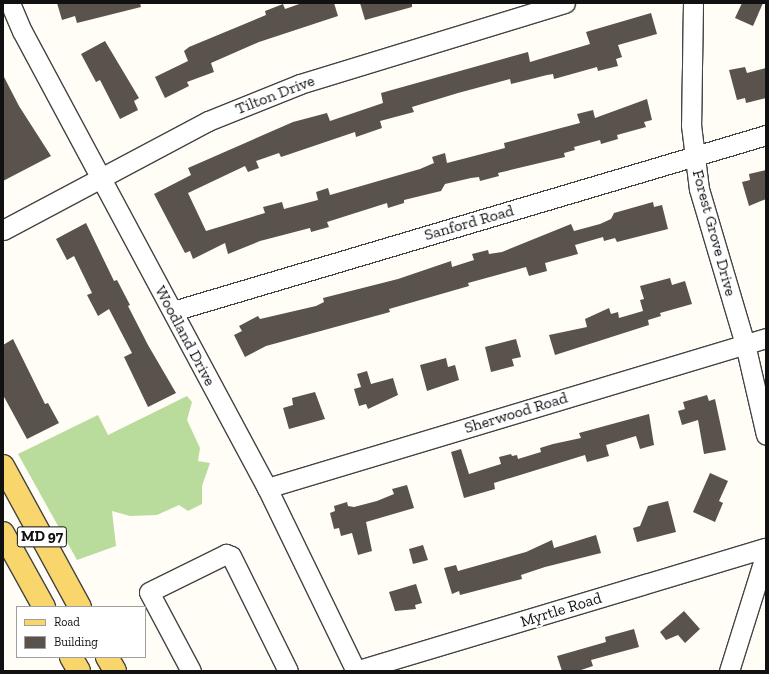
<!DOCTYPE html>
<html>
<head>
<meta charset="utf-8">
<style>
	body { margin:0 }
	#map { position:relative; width:769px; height:674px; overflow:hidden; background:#fffdf5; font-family:"Zilla Slab",serif }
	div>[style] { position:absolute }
	.forest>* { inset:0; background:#b9dc9c }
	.building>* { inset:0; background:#5a524d }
	.roads { filter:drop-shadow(1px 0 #444) drop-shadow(-1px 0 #444) drop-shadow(0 1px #444) drop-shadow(0 -1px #444) }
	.minor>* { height:19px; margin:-9.5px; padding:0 9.5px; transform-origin:9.5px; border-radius:9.5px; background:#fff }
	.major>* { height:22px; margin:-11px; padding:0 11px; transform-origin:11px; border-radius:11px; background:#f9d66b }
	span { translate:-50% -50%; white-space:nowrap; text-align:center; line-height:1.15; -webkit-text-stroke:4px #fff; paint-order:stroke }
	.shield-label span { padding:1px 3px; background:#fff; border:1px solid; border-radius:3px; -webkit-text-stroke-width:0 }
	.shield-label { font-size:15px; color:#111; font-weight:700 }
	.street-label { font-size:16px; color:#111 }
	.frame { position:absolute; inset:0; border:4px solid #111; pointer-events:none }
	.legend { position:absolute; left:16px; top:606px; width:130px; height:52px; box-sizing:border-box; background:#fff; border:1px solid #a0a0a0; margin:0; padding:5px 7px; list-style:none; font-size:12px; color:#111 }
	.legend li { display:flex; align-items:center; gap:8px; height:20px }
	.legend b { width:20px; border:1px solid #a0a0a0 }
</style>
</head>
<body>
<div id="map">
	<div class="forest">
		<i style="clip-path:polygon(187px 396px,192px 402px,187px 420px,200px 448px,198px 461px,210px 463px,202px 486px,202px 504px,188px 511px,179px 505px,157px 515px,130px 516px,112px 511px,116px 546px,77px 560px,18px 454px,98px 415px,108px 435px)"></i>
	</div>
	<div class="building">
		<i style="clip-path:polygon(57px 3px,140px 3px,141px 7px,77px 23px,75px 16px,62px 20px)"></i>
		<i style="clip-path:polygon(302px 3px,334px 3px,338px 16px,259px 42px,211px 63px,214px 72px,187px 82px,189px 86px,165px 98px,155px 77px,188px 61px,184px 51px,189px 47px,266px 15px,265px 11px,283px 4px,285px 9px)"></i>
		<i style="clip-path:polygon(360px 3px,412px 3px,412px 7px,365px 20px)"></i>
		<i style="clip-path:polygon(742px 3px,763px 3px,753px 26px,735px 18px)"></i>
		<i style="clip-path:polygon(651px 13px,657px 34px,618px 45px,622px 57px,616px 59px,618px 66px,598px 71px,597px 67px,554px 79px,553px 74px,547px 75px,511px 84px,510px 79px,458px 93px,412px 107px,414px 112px,380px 121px,382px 128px,356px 137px,355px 132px,290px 154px,281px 157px,279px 153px,256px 161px,259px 168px,248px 172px,245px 166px,188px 193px,206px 231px,265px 213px,263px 207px,282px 202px,284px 209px,318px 200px,316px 192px,328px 188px,330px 195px,420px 169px,434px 163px,432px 157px,445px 153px,447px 163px,505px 148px,504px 143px,580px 123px,577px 114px,593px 110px,595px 118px,647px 99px,652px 120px,644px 122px,646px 127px,617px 135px,618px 139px,601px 144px,600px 140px,574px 147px,575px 150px,564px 153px,565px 157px,498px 173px,499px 176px,480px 181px,479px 177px,471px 178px,445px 184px,441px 191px,404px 200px,404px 203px,388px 208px,387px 203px,327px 222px,329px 227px,311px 232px,310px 228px,260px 241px,228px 254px,225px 243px,193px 259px,190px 251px,185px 253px,154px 194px,191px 175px,188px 168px,293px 122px,327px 113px,330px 121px,383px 103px,381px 93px,528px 52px,530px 62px,590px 44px,586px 32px)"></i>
		<i style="clip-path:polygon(105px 41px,139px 98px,134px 101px,138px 110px,120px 119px,100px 80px,96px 82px,81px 54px)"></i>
		<i style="clip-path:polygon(745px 67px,747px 73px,766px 68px,766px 98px,746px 103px,745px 98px,737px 100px,729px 70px)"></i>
		<i style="clip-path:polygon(3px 75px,19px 106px,51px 156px,3px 181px)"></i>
		<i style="clip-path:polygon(766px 170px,766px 199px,749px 206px,742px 182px,750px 180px,749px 174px)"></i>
		<i style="clip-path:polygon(653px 202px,654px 207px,662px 205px,668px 229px,617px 242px,615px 238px,604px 241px,603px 237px,575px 245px,578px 254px,545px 263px,547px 271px,529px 276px,526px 267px,468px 283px,469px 286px,389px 309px,390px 312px,266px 346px,245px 357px,234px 335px,242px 331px,239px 326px,258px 316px,260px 319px,316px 306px,324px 302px,323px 298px,398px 279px,451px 261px,452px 267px,474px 260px,472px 254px,488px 250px,489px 254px,502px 252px,571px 224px,574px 231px,600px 224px,611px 219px,614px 213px)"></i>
		<i style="clip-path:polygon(86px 223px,114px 281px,117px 280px,130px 305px,128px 306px,148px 345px,176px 393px,148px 407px,124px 357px,132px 353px,109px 309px,98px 316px,87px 295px,92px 293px,74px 256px,67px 260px,56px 239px)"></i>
		<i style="clip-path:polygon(670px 278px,672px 285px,685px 281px,692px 304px,660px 313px,661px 316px,648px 320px,649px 325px,555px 355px,549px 335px,587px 327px,585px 319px,609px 308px,611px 314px,618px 312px,619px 318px,643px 311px,640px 300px,644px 299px,640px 286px)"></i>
		<i style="clip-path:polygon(13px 339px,45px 404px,48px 403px,59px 423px,27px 439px,3px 395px,3px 345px)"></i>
		<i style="clip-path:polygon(516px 339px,521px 357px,512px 359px,514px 366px,491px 372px,485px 347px)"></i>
		<i style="clip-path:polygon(446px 358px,448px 367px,455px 365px,459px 380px,427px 391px,420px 365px)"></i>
		<i style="clip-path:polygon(367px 371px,371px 384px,393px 378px,398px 395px,368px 409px,366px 404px,359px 406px,354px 389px,361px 387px,357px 374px)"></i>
		<i style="clip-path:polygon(315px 392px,325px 419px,289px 429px,283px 408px,293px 405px,292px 398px)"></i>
		<i style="clip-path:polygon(707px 395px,709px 401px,715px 399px,726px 450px,704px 454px,698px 420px,682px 425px,678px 411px,685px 409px,683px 402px)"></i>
		<i style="clip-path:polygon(649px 414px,654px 445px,640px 449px,636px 436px,606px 445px,609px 456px,587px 462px,585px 455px,494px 483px,495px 489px,464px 498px,451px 452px,461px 449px,469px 474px,501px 464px,499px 457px,511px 454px,512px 456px,517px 455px,518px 459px,541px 452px,540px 448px,553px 444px,581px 438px,579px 433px)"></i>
		<i style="clip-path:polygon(710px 473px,728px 481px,719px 501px,723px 503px,715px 522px,693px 512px)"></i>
		<i style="clip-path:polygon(407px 485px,414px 508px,366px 522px,372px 551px,358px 555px,352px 533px,341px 536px,339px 528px,334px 529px,330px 513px,335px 511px,334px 506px,347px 502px,348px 506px,354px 507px,377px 501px,394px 494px,392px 489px)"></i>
		<i style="clip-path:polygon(668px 501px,676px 532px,637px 542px,633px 528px,640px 526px,648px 506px)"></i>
		<i style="clip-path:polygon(596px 535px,601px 553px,545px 567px,521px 575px,522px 579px,460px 595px,459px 591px,452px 594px,444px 568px,456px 565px,458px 571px,526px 552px,552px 540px,554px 548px)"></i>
		<i style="clip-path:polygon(423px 545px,428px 560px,413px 564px,409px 549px)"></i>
		<i style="clip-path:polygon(416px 584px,422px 603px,415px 605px,416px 609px,395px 611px,389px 592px)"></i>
		<i style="clip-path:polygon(684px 611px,700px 629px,685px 643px,678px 635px,666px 640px,660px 632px)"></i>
		<i style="clip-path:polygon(634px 629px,639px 647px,591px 660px,593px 666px,578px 671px,562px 671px,557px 656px,606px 642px,605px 637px)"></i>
	</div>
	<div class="roads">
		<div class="minor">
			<i style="left:10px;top:3px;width:30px;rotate:67deg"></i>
			<i style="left:22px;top:31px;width:519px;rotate:61.8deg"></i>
			<i style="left:267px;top:488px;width:203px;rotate:64.1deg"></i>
			<i style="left:693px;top:3px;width:122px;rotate:90.9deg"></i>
			<i style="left:691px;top:125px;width:64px;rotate:82.9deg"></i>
			<i style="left:699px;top:189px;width:162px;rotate:73.5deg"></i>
			<i style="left:745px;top:344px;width:93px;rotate:77deg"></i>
			<i style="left:3px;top:230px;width:232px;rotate:-28deg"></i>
			<i style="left:208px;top:121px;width:99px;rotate:-21.9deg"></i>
			<i style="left:300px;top:84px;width:277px;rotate:-17deg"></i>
			<i style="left:173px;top:311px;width:619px;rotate:-16.53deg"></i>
			<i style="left:267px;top:488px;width:521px;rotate:-16.73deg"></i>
			<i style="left:191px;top:671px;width:89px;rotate:-118deg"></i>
			<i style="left:149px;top:592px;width:86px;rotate:-26.3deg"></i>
			<i style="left:226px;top:554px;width:5px;rotate:22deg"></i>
			<i style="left:231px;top:556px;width:128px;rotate:63.6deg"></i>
			<i style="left:355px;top:671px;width:429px;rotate:-16.7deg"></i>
			<i style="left:729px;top:671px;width:124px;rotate:-72.6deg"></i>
		</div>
		<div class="major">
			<i style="left:3px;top:466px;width:161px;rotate:61.4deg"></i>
			<i style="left:3px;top:533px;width:85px;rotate:61deg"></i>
			<i style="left:71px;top:657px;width:16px;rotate:60deg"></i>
			<i style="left:107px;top:657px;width:16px;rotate:60deg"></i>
		</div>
	</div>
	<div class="shield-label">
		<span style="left:42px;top:537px">MD 97</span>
	</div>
	<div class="street-label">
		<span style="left:275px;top:95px;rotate:-21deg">Tilton Drive</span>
		<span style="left:469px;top:223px;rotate:-16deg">Sanford Road</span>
		<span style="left:714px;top:233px;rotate:75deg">Forest Grove Drive</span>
		<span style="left:185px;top:336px;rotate:62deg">Woodland Drive</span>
		<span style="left:516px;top:413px;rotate:-17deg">Sherwood Road</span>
		<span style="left:561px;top:610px;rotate:-17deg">Myrtle Road</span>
	</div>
	<div class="frame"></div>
	<ul class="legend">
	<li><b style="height:5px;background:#f9d66b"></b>Road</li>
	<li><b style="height:11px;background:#5a524d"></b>Building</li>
	</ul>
</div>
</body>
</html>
